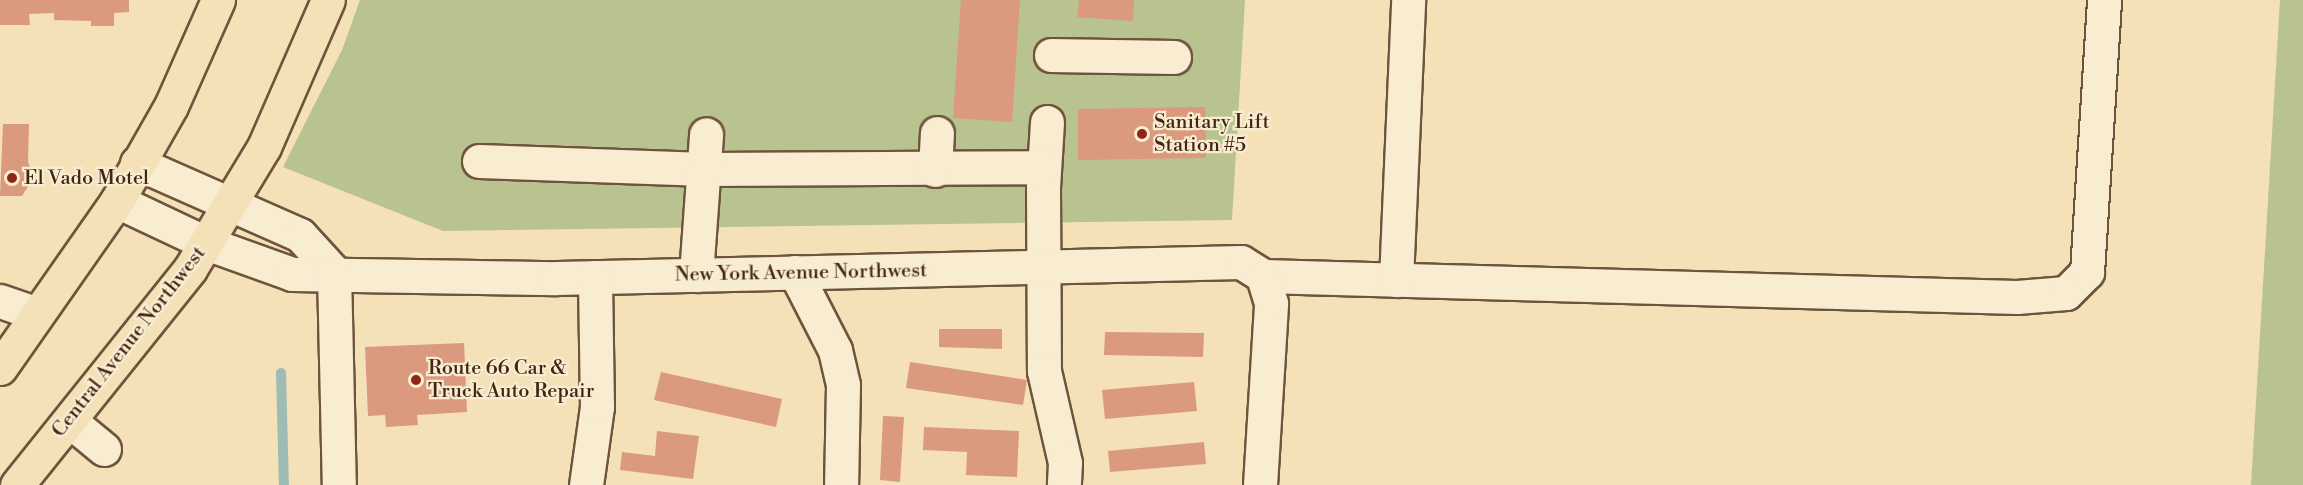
<!DOCTYPE html>
<html>
<head>
<meta charset="utf-8">
<style>
	body { margin:0 }
	#map { position:relative; width:2303px; height:485px; overflow:hidden; background:#f4e1b8; font-family:"Libre Bodoni",serif }
	div>[style] { position:absolute }
	.green>* { inset:0; background:#b9c390 }
	.stream>* { height:10px; margin:-5px; padding:0 5px; transform-origin:5px; border-radius:5px; background:#9ebcb6 }
	.building>* { inset:0; background:#db997d }
	.roads { filter:drop-shadow(2px 0 #6e543c) drop-shadow(-2px 0 #6e543c) drop-shadow(0 2px #6e543c) drop-shadow(0 -2px #6e543c) }
	.minor>* { height:33px; margin:-16.5px; padding:0 16.5px; transform-origin:16.5px; border-radius:16.5px; background:#f8ecd1 }
	.major>* { height:33px; margin:-16.5px; padding:0 16.5px; transform-origin:16.5px; border-radius:16.5px; background:#f4e1b8 }
	.dots>* { width:16px; height:16px; translate:-50% -50%; box-sizing:border-box; border:3px solid #f8ecd1; border-radius:50% }
	span { translate:-50% -50%; white-space:nowrap; text-align:center; line-height:1.15; -webkit-text-stroke:4.5px #f8ecd1; paint-order:stroke }
	.poi-label { font-size:20px; color:#422513 }
	.left { translate:0 -50%; text-align:left }
	.street-label { font-size:20px; color:#422513 }
</style>
</head>
<body>
<div id="map">
	<div class="green">
		<i style="clip-path:polygon(360px 0,1245px 0,1232px 220px,443px 231px,283px 167px,342px 50px)"></i>
		<i style="clip-path:polygon(2280px 0,2303px 0,2303px 485px,2251px 485px)"></i>
	</div>
	<div class="stream">
		<i style="left:281px;top:373px;width:112px;rotate:88.5deg"></i>
	</div>
	<div class="building">
		<i style="clip-path:polygon(0 0,129px 0,129px 12px,114px 13px,114px 26px,91px 26px,91px 21px,54px 20px,54px 13px,29px 14px,30px 25px,0 25px)"></i>
		<i style="clip-path:polygon(961px 0,1020px 0,1012px 122px,953px 118px)"></i>
		<i style="clip-path:polygon(1079px 0,1134px 0,1133px 21px,1077px 17px)"></i>
		<i style="clip-path:polygon(1205px 107px,1206px 158px,1078px 160px,1078px 109px)"></i>
		<i style="clip-path:polygon(3px 124px,29px 124px,28px 162px,34px 177px,22px 196px,0 196px)"></i>
		<i style="clip-path:polygon(939px 329px,1002px 329px,1002px 349px,939px 347px)"></i>
		<i style="clip-path:polygon(1105px 332px,1204px 333px,1203px 357px,1104px 355px)"></i>
		<i style="clip-path:polygon(464px 343px,467px 412px,417px 415px,418px 425px,386px 427px,385px 415px,368px 416px,365px 347px)"></i>
		<i style="clip-path:polygon(910px 362px,1027px 380px,1023px 405px,906px 388px)"></i>
		<i style="clip-path:polygon(661px 372px,782px 399px,776px 427px,654px 400px)"></i>
		<i style="clip-path:polygon(1194px 382px,1197px 411px,1105px 419px,1102px 390px)"></i>
		<i style="clip-path:polygon(883px 416px,904px 417px,900px 482px,880px 480px)"></i>
		<i style="clip-path:polygon(924px 427px,1019px 431px,1017px 477px,966px 475px,967px 452px,923px 450px)"></i>
		<i style="clip-path:polygon(657px 431px,699px 436px,693px 479px,620px 470px,622px 452px,655px 456px)"></i>
		<i style="clip-path:polygon(1204px 442px,1206px 464px,1110px 472px,1108px 451px)"></i>
	</div>
	<div class="roads">
		<div class="minor">
			<i style="left:1051px;top:55px;width:123px;rotate:0.9deg"></i>
			<i style="left:1047px;top:122px;width:66px;rotate:93.5deg"></i>
			<i style="left:1043px;top:188px;width:183px;rotate:89.7deg"></i>
			<i style="left:1044px;top:371px;width:94px;rotate:77.1deg"></i>
			<i style="left:1065px;top:463px;width:22px;rotate:93deg"></i>
			<i style="left:479px;top:161px;width:226px;rotate:2deg"></i>
			<i style="left:705px;top:169px;width:339px;rotate:-0.3deg"></i>
			<i style="left:137px;top:163px;width:178px;rotate:23.8deg"></i>
			<i style="left:300px;top:235px;width:50px;rotate:47.4deg"></i>
			<i style="left:935px;top:170px;width:37px;rotate:-87deg"></i>
			<i style="left:117px;top:201px;width:98px;rotate:25.3deg"></i>
			<i style="left:206px;top:243px;width:91px;rotate:19.8deg"></i>
			<i style="left:292px;top:274px;width:265px;rotate:0.9deg"></i>
			<i style="left:557px;top:278px;width:684px;rotate:-1.34deg"></i>
			<i style="left:1241px;top:262px;width:26px;rotate:32deg"></i>
			<i style="left:1263px;top:276px;width:754px;rotate:1.6deg"></i>
			<i style="left:2017px;top:297px;width:49px;rotate:-4.7deg"></i>
			<i style="left:2066px;top:293px;width:30px;rotate:-45deg"></i>
			<i style="left:2087px;top:272px;width:273px;rotate:-86.4deg"></i>
			<i style="left:334px;top:272px;width:213px;rotate:88.7deg"></i>
			<i style="left:795px;top:272px;width:88px;rotate:62.9deg"></i>
			<i style="left:835px;top:350px;width:36px;rotate:77deg"></i>
			<i style="left:843px;top:385px;width:100px;rotate:91.1deg"></i>
			<i style="left:696px;top:275px;width:141px;rotate:-85.9deg"></i>
			<i style="left:1396px;top:280px;width:280px;rotate:-87.5deg"></i>
			<i style="left:0;top:301px;width:39px;rotate:19deg"></i>
			<i style="left:70px;top:421px;width:44px;rotate:39.5deg"></i>
			<i style="left:586px;top:485px;width:79px;rotate:-82deg"></i>
			<i style="left:597px;top:407px;width:130px;rotate:-90.9deg"></i>
			<i style="left:1260px;top:485px;width:182px;rotate:-86.5deg"></i>
			<i style="left:1271px;top:303px;width:28px;rotate:-107deg"></i>
		</div>
		<div class="major">
			<i style="left:0;top:368px;width:204px;rotate:-55deg"></i>
			<i style="left:117px;top:201px;width:109px;rotate:-60.4deg"></i>
			<i style="left:171px;top:106px;width:116px;rotate:-66.1deg"></i>
			<i style="left:17px;top:485px;width:277px;rotate:-51.3deg"></i>
			<i style="left:190px;top:269px;width:143px;rotate:-58.8deg"></i>
			<i style="left:264px;top:147px;width:160px;rotate:-66.5deg"></i>
		</div>
	</div>
	<div class="dots">
		<i style="left:1142px;top:134px;background:#8f2418"></i>
		<i style="left:12px;top:178px;background:#8f2418"></i>
		<i style="left:416px;top:380px;background:#8f2418"></i>
	</div>
	<div class="poi-label">
		<span class="left" style="left:1154px;top:134px">Sanitary Lift<br>Station #5</span>
		<span class="left" style="left:24px;top:178px">El Vado Motel</span>
		<span class="left" style="left:428px;top:380px">Route 66 Car &amp;<br>Truck Auto Repair</span>
	</div>
	<div class="street-label">
		<span style="left:801px;top:273px;rotate:-1deg">New York Avenue Northwest</span>
		<span style="left:129px;top:342px;rotate:-52deg">Central Avenue Northwest</span>
	</div>
</div>
</body>
</html>
